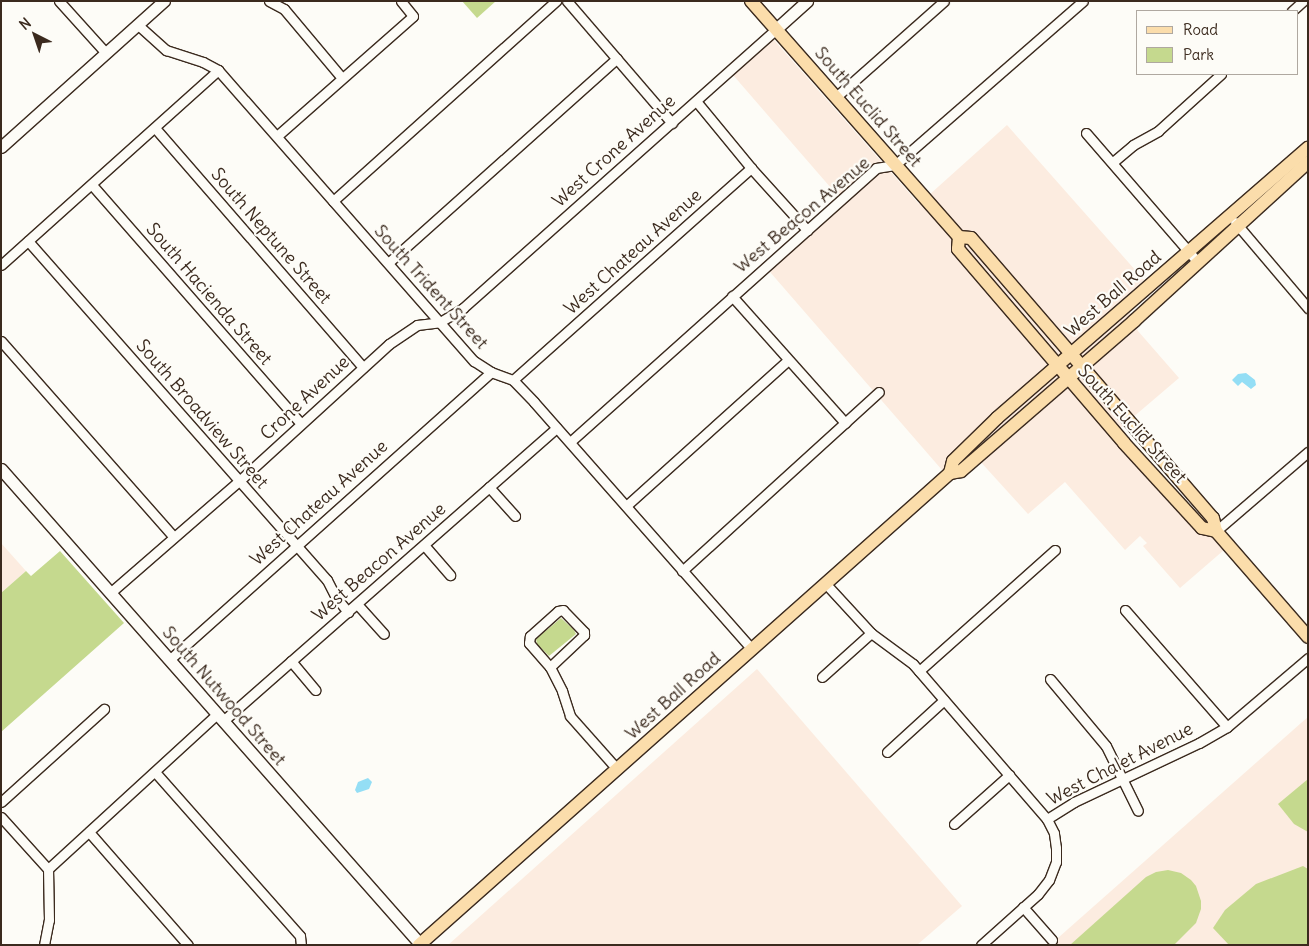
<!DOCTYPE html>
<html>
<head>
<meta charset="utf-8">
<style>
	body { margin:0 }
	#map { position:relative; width:1309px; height:946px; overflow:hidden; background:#fdfcf7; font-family:Delius,sans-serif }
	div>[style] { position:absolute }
	.built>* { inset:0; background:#fcece0 }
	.green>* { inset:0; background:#c5d98e }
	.water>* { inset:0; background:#94def5 }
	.roads { filter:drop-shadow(1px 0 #3b2a1e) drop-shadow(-1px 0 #3b2a1e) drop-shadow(0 1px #3b2a1e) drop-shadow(0 -1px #3b2a1e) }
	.street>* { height:9px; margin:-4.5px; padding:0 4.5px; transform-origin:4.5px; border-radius:4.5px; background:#fdfcf7 }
	.secondary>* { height:11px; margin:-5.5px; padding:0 5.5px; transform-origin:5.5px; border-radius:5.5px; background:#fdfcf7 }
	.primary>* { height:12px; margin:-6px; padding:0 6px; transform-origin:6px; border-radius:6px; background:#fbddab }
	span { translate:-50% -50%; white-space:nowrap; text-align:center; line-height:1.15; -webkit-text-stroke:4.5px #fdfcf7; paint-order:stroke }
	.street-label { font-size:18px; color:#3b2a1e }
	.frame { position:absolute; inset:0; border:2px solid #3b2a1e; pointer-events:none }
	.legend { position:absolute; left:1136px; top:10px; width:162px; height:65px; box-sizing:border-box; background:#fdfcf7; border:1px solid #afa8a0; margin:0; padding:6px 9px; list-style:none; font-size:15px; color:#3b2a1e }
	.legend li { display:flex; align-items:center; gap:10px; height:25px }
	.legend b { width:25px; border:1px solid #afa8a0 }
	.north { position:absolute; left:10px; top:10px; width:50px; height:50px; -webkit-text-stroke:4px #fdfcf7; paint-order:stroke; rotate:319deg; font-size:14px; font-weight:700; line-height:20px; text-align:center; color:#3b2a1e }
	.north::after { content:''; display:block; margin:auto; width:18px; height:22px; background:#3b2a1e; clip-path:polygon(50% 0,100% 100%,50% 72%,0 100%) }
</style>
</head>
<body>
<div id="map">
	<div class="built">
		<i style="clip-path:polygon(774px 40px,919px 204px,1007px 125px,1144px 280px,1124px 298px,1138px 331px,1179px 378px,1118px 430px,1224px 550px,1180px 588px,1143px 546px,1147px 543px,1140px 536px,1125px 550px,1065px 482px,1028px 514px,968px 448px,942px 470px,770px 272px,844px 203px,733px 75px)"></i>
		<i style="clip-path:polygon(1px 543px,26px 571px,1px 593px)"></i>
		<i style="clip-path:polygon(757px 669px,962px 906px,917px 945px,448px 945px)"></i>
		<i style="clip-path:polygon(1308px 717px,1308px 945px,1050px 945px,1301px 723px)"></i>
	</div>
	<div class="green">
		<i style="clip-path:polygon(462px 1px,496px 1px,477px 18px)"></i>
		<i style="clip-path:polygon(60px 551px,124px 623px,1px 732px,1px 593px,26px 571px,31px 576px)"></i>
		<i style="clip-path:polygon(561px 618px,574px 630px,576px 634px,549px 656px,537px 644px,536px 639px)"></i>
		<i style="clip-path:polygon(1308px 779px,1308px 832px,1294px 824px,1278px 804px)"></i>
		<i style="clip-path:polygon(1303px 866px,1308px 869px,1308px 945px,1229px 945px,1213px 928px,1225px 910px,1256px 884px)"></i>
		<i style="clip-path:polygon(1168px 870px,1181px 873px,1191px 880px,1196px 886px,1201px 901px,1201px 909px,1196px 923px,1174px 945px,1070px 945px,1146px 877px,1156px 872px)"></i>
	</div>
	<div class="water">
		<i style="clip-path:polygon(1246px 373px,1255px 380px,1256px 385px,1251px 389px,1242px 382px,1238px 386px,1232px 380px,1238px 374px)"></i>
		<i style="clip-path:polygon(368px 778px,372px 782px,369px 789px,357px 793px,355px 790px,358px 782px)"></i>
	</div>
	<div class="roads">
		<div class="street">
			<i style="left:59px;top:1px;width:70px;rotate:47.9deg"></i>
			<i style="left:269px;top:1px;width:17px;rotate:28deg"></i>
			<i style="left:284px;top:9px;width:90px;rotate:50deg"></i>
			<i style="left:567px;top:1px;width:161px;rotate:49.3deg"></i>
			<i style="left:1292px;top:11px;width:15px;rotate:-42deg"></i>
			<i style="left:138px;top:25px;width:38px;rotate:42deg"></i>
			<i style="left:166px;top:50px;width:39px;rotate:18deg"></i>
			<i style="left:203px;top:62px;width:17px;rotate:28deg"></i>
			<i style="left:218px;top:70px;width:388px;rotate:48.7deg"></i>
			<i style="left:474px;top:361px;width:20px;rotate:33deg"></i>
			<i style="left:491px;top:372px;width:23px;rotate:20deg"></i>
			<i style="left:513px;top:380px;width:30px;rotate:46deg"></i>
			<i style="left:534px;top:402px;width:329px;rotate:48.6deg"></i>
			<i style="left:836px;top:97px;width:144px;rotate:-41.6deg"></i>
			<i style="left:696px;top:101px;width:87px;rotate:50.6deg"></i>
			<i style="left:751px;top:168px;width:84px;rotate:47.9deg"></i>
			<i style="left:155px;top:128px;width:317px;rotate:49deg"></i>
			<i style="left:1086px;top:133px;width:169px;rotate:49.1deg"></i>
			<i style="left:277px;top:136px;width:181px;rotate:-41.4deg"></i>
			<i style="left:413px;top:16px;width:19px;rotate:-129deg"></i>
			<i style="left:1113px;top:162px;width:26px;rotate:-40deg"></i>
			<i style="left:1133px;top:145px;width:29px;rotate:-29deg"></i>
			<i style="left:1158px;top:131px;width:85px;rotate:-42.1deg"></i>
			<i style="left:92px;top:185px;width:317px;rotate:48.8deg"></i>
			<i style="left:333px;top:201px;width:300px;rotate:-41.9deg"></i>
			<i style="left:1235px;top:222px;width:113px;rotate:49.7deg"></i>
			<i style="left:28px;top:241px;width:452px;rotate:48.6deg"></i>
			<i style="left:327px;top:580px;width:18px;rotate:63deg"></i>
			<i style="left:335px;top:596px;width:21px;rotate:51deg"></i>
			<i style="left:388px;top:263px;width:307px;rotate:-41.8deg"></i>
			<i style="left:1px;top:265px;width:292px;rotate:-41.9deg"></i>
			<i style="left:732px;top:296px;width:170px;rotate:48.3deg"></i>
			<i style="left:1px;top:341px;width:261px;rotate:48.6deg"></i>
			<i style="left:513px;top:380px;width:319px;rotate:-41.7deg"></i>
			<i style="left:570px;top:442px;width:411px;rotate:-41.8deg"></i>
			<i style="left:876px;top:168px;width:19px;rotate:-9deg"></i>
			<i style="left:895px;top:165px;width:249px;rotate:-41.1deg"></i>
			<i style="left:489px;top:487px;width:39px;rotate:48deg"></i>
			<i style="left:626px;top:506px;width:218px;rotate:-42deg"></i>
			<i style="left:1216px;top:531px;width:121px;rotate:-40.7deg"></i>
			<i style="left:424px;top:545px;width:40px;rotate:49deg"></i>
			<i style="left:682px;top:571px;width:266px;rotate:-42.3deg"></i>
			<i style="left:825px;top:583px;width:68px;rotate:47.4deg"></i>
			<i style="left:871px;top:633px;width:52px;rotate:36.4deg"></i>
			<i style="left:913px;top:664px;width:205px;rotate:49.2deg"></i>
			<i style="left:110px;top:593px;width:171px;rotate:-41deg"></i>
			<i style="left:239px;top:481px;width:203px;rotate:-42.4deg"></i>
			<i style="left:389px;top:344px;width:34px;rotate:-34deg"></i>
			<i style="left:417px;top:325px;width:23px;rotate:-7deg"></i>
			<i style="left:440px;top:322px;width:27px;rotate:-31deg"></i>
			<i style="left:463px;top:308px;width:419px;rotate:-41.7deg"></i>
			<i style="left:357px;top:604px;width:40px;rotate:48deg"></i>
			<i style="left:1125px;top:610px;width:155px;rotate:48.9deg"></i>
			<i style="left:169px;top:660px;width:432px;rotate:-41.8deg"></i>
			<i style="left:291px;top:661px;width:38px;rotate:50deg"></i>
			<i style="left:550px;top:667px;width:47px;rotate:-43.3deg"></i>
			<i style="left:584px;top:635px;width:3px;rotate:-90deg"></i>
			<i style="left:584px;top:632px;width:30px;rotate:-134deg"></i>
			<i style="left:563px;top:610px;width:5px;rotate:169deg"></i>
			<i style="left:558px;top:611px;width:38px;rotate:138deg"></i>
			<i style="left:530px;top:636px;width:7px;rotate:98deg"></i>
			<i style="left:529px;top:643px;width:32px;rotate:49deg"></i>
			<i style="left:550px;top:667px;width:27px;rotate:63deg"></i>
			<i style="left:562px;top:691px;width:26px;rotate:72deg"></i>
			<i style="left:570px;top:716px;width:71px;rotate:48.4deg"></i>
			<i style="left:919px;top:671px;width:182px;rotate:-41.7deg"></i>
			<i style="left:822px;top:677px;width:66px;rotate:-41.9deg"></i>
			<i style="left:1050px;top:679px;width:87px;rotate:50.1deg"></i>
			<i style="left:1106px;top:746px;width:72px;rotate:63.8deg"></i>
			<i style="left:223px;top:721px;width:444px;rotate:-41.3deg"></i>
			<i style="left:887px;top:752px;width:77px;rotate:-42.4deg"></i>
			<i style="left:155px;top:772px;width:219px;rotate:48.5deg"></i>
			<i style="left:300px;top:936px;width:9px;rotate:84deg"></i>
			<i style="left:1px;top:802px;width:139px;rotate:-42.1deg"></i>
			<i style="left:1px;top:817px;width:70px;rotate:47.9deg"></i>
			<i style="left:954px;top:824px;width:74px;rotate:-41.7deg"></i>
			<i style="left:89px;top:832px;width:150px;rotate:48.8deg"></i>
			<i style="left:48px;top:869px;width:229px;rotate:-42.5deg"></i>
			<i style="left:1023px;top:907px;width:44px;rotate:48.7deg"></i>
			<i style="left:44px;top:945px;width:25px;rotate:-79deg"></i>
			<i style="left:49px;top:920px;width:51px;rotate:-91.1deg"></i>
			<i style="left:981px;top:945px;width:76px;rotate:-41.8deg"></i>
			<i style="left:1038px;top:894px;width:18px;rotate:-52deg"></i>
			<i style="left:1049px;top:880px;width:19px;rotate:-69deg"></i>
			<i style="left:1056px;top:862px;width:14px;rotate:-90deg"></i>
			<i style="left:1056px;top:848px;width:15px;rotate:-98deg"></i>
			<i style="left:1054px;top:833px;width:16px;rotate:-117deg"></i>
			<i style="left:1047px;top:819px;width:32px;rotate:-32deg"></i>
			<i style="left:1074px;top:802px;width:138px;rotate:-25.3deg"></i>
			<i style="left:1199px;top:743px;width:32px;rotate:-30deg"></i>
			<i style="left:1227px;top:727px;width:106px;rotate:-40.4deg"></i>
		</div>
		<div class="secondary">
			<i style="left:776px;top:29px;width:42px;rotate:-42.1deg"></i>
			<i style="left:1px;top:147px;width:219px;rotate:-41.9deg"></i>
			<i style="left:1px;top:469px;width:635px;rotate:48.58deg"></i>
		</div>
		<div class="primary">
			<i style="left:751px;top:1px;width:315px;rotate:48.6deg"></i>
			<i style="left:959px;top:237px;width:12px;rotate:5deg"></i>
			<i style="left:971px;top:238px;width:370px;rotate:49.2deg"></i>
			<i style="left:1213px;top:518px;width:13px;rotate:77deg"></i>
			<i style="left:1216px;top:531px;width:140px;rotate:49deg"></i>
			<i style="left:959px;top:237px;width:12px;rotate:95deg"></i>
			<i style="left:958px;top:249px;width:255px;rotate:49.4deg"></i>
			<i style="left:1124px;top:443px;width:115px;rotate:47.5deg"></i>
			<i style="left:1202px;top:528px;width:14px;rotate:12deg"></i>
			<i style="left:950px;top:473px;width:12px;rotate:-76deg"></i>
			<i style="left:953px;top:461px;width:62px;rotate:-44.3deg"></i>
			<i style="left:997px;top:418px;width:412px;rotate:-41deg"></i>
			<i style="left:419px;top:945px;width:710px;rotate:-41.63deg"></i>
			<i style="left:950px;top:473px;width:11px;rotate:-10deg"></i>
			<i style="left:961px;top:471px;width:229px;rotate:-40.9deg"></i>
			<i style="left:1134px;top:321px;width:236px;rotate:-42.4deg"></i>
		</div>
	</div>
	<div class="street-label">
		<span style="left:868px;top:107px;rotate:49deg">South Euclid Street</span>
		<span style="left:614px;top:151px;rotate:-42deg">West Crone Avenue</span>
		<span style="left:802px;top:215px;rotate:-40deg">West Beacon Avenue</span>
		<span style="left:271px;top:236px;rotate:49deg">South Neptune Street</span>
		<span style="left:633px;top:252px;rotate:-42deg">West Chateau Avenue</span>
		<span style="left:431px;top:287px;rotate:48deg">South Trident Street</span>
		<span style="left:209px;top:294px;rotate:49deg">South Hacienda Street</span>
		<span style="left:1113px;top:294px;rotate:-41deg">West Ball Road</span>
		<span style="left:305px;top:398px;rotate:-43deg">Crone Avenue</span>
		<span style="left:202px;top:414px;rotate:49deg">South Broadview Street</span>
		<span style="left:1132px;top:424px;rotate:48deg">South Euclid Street</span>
		<span style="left:319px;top:503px;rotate:-42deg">West Chateau Avenue</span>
		<span style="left:379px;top:562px;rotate:-41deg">West Beacon Avenue</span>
		<span style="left:224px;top:696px;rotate:49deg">South Nutwood Street</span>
		<span style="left:673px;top:696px;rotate:-42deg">West Ball Road</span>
		<span style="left:1120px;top:764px;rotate:-27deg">West Chalet Avenue</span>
	</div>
	<div class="frame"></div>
	<ul class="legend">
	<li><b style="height:6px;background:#fbddab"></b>Road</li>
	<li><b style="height:14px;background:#c5d98e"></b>Park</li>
	</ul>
	<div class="north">N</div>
</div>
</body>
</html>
